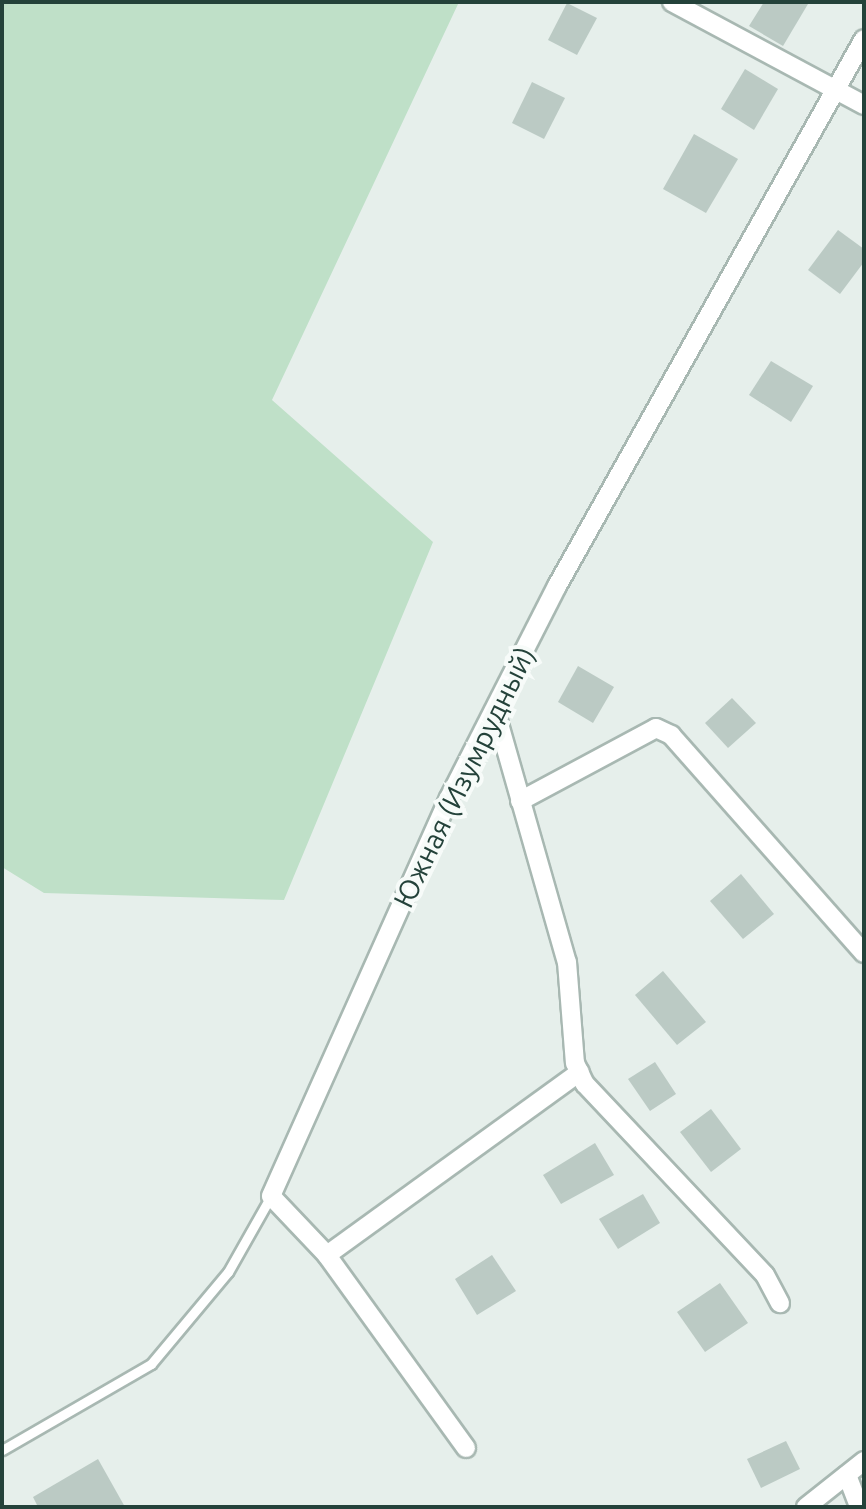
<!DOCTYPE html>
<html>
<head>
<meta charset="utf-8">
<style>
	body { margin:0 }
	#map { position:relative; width:866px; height:1509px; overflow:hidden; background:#e6efeb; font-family:Ubuntu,sans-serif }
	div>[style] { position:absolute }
	.green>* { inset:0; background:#bfe0c8 }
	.building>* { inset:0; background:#bbcac4 }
	.roads { filter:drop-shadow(2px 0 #a8b8b2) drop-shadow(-2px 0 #a8b8b2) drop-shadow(0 2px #a8b8b2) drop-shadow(0 -2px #a8b8b2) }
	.lane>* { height:9px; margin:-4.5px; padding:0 4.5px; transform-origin:4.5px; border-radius:4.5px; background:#fff }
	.street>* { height:18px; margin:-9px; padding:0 9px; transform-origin:9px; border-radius:9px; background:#fff }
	span { translate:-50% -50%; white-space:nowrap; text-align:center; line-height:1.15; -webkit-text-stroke:8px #f7fbf9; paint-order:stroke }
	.street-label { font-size:28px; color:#24423a }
	.frame { position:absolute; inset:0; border:4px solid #24423a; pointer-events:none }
</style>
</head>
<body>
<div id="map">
	<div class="green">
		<i style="clip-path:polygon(2px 2px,459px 2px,272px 400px,433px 542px,284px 900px,44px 893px,2px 867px)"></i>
	</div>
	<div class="building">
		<i style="clip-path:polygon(764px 2px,808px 4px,783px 46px,749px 26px)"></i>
		<i style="clip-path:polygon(567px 3px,597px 18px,577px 55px,548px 40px)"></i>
		<i style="clip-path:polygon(745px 69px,778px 89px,754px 130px,721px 109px)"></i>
		<i style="clip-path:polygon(532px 82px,565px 98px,544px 139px,512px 123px)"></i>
		<i style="clip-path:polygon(694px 134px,738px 159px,706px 213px,663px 189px)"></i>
		<i style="clip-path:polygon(838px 230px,864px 249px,864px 262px,840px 294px,808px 270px)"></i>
		<i style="clip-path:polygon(771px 361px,813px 386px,791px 422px,749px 395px)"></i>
		<i style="clip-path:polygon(578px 666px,614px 687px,593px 723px,558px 702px)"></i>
		<i style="clip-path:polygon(732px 698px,756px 723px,728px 748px,705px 723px)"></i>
		<i style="clip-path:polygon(741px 874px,774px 914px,743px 939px,710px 901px)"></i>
		<i style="clip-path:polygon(663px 971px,706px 1022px,677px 1045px,635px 995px)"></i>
		<i style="clip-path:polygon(655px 1062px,676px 1094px,650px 1111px,628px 1079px)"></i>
		<i style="clip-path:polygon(711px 1109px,741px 1149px,711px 1172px,680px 1132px)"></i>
		<i style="clip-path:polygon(595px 1143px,614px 1175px,561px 1204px,543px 1175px)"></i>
		<i style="clip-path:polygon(643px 1194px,660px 1223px,618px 1249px,599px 1219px)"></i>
		<i style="clip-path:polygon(492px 1255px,516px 1291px,477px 1315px,455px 1279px)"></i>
		<i style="clip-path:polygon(720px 1283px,748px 1323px,705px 1352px,677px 1312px)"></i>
		<i style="clip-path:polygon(786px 1441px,800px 1469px,761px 1488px,747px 1459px)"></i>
		<i style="clip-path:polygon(98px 1459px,125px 1507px,38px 1507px,33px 1497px)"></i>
	</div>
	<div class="roads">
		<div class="lane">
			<i style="left:2px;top:1450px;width:172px;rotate:-30deg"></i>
			<i style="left:151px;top:1364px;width:120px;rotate:-50.1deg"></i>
			<i style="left:228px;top:1272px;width:87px;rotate:-60.5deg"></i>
		</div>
		<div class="street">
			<i style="left:672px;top:2px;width:218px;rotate:28.2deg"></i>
			<i style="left:495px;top:710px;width:262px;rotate:74.1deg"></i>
			<i style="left:567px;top:962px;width:101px;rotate:85.5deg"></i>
			<i style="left:575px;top:1063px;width:23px;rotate:65deg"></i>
			<i style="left:585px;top:1084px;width:262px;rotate:46.7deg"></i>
			<i style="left:765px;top:1275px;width:32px;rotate:62deg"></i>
			<i style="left:520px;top:801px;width:154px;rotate:-28.2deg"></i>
			<i style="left:656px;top:728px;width:17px;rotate:25deg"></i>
			<i style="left:671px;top:735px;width:291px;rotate:48.5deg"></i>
			<i style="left:327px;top:1255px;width:312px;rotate:-35.9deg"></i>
			<i style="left:466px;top:1448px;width:238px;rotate:-125.8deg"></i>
			<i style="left:327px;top:1255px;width:81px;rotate:-133.5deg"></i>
			<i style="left:271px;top:1196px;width:436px;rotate:-65.9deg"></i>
			<i style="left:449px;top:798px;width:238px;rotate:-63deg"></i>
			<i style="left:557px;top:586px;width:627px;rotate:-60.7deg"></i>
			<i style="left:847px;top:1475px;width:34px;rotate:69deg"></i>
			<i style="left:806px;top:1507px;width:74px;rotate:-38.4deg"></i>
		</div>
	</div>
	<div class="street-label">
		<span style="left:464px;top:777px;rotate:-64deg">Южная (Изумрудный)</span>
	</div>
	<div class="frame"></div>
</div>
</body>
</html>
